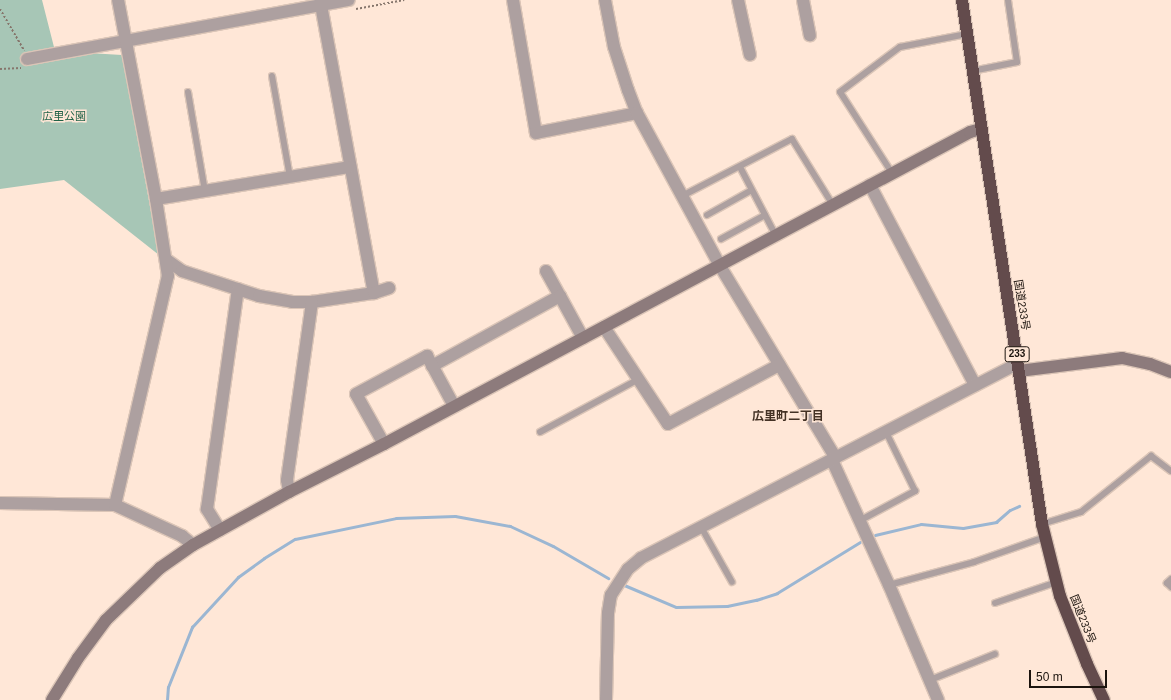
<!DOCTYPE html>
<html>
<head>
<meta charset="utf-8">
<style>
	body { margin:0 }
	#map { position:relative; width:1171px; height:700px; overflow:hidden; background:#ffe7d7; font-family:Arial,"Noto Sans JP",sans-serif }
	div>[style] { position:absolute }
	.green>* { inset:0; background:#a7c6b6 }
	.stream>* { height:3px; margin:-1.5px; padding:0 1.5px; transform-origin:1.5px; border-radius:1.5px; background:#9bb6d2 }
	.path>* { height:2px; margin-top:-1px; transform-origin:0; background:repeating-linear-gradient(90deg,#86766c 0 2px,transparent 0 4px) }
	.roads { filter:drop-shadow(1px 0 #dbc5b7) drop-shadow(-1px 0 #dbc5b7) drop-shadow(0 1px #dbc5b7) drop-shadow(0 -1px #dbc5b7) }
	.lane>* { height:6px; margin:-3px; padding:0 3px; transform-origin:3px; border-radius:3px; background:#ada0a0 }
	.street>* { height:12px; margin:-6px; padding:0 6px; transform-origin:6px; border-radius:6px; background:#ada0a0 }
	.secondary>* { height:12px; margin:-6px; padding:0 6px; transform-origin:6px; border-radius:6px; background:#8d7b7c }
	.highway>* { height:12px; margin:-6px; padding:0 6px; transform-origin:6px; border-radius:6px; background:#634b4c }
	span { translate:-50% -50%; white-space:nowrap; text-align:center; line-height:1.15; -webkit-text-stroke:3px #ffe7d7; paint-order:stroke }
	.shield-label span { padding:1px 3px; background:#ffe7d7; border:1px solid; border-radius:3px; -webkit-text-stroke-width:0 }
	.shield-label { font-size:10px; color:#1c140e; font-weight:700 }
	.park-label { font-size:11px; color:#206247 }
	.street-label { font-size:11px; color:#1c140e }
	.neighbourhood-label { font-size:12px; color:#443225; font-weight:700 }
	.scale { position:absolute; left:1029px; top:670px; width:78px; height:18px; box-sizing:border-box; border:2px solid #1c140e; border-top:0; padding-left:5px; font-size:12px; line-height:14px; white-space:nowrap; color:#1c140e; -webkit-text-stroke:3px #ffe7d7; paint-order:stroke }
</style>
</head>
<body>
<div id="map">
	<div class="green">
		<i style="clip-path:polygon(0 0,42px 0,55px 51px,122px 55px,159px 255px,64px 180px,0 189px)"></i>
	</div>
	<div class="stream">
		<i style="left:875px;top:535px;width:47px;rotate:-13.4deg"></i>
		<i style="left:921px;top:524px;width:42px;rotate:5.4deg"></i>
		<i style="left:963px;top:528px;width:34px;rotate:-10deg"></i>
		<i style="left:996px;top:522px;width:18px;rotate:-41deg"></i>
		<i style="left:1010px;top:510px;width:10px;rotate:-24deg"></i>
		<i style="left:624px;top:585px;width:56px;rotate:22.9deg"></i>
		<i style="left:676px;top:607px;width:51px;rotate:-1.1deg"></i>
		<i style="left:727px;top:606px;width:30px;rotate:-12deg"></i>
		<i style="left:756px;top:600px;width:22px;rotate:-18deg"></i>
		<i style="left:777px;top:593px;width:97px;rotate:-31.6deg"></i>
		<i style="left:167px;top:700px;width:13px;rotate:-86deg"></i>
		<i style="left:168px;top:687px;width:65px;rotate:-68.2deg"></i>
		<i style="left:192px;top:627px;width:68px;rotate:-47.4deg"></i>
		<i style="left:238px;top:577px;width:32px;rotate:-36deg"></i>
		<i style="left:264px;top:558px;width:36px;rotate:-32deg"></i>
		<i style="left:295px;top:539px;width:103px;rotate:-11.7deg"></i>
		<i style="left:396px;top:518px;width:59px;rotate:-1.9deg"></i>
		<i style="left:455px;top:516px;width:56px;rotate:10.3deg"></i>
		<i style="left:510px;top:526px;width:47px;rotate:24.9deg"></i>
		<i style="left:553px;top:546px;width:64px;rotate:30.2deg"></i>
	</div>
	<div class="path">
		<i style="left:0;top:9px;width:48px;rotate:59.7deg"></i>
		<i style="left:356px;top:9px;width:49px;rotate:-10.6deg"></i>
		<i style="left:0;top:69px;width:21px;rotate:-3deg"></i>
	</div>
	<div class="roads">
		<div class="lane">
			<i style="left:972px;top:71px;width:46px;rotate:-11.3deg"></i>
			<i style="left:1017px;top:62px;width:63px;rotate:-98.3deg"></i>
			<i style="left:272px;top:76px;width:103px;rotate:79.9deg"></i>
			<i style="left:188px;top:92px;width:100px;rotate:80.3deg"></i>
			<i style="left:740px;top:167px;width:78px;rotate:62.4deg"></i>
			<i style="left:892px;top:173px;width:96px;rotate:-122.7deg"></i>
			<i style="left:840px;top:92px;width:75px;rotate:-36.9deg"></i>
			<i style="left:900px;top:47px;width:68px;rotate:-11deg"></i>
			<i style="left:682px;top:196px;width:124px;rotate:-27.4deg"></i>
			<i style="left:792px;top:139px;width:78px;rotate:58.2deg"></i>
			<i style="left:707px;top:215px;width:51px;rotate:-29.1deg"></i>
			<i style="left:721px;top:239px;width:50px;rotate:-28.6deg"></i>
			<i style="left:540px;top:432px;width:112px;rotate:-28.2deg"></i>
			<i style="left:859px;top:521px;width:64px;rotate:-28.2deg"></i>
			<i style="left:915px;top:491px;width:66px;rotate:-116.2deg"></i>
			<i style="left:1042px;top:524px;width:41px;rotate:-17.1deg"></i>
			<i style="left:1081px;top:512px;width:90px;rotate:-38.7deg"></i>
			<i style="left:1151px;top:456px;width:25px;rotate:37deg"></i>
			<i style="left:701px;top:527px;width:63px;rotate:60.6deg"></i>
			<i style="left:1171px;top:579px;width:6px;rotate:135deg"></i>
			<i style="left:1167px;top:583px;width:6px;rotate:45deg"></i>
			<i style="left:889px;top:585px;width:88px;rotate:-15.1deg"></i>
			<i style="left:974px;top:562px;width:75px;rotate:-19.4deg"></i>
			<i style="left:995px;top:603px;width:65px;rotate:-18.7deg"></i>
			<i style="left:930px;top:680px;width:70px;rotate:-21.8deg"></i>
		</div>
		<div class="street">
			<i style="left:513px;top:0;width:135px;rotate:80.2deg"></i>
			<i style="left:536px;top:133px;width:103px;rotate:-11.2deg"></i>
			<i style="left:605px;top:0;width:48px;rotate:79.2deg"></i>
			<i style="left:614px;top:47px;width:45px;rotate:72deg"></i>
			<i style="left:628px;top:90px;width:25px;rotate:69deg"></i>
			<i style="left:637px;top:113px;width:174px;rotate:61.5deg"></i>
			<i style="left:720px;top:266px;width:224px;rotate:58.9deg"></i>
			<i style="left:738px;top:0;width:56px;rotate:77.7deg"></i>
			<i style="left:803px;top:0;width:36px;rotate:79deg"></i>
			<i style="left:321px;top:5px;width:293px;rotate:79.6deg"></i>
			<i style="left:27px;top:59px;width:327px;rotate:-10.4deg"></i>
			<i style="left:870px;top:185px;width:226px;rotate:62.3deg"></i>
			<i style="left:156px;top:199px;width:197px;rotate:-9.4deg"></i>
			<i style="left:167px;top:260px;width:19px;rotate:36deg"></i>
			<i style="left:182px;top:271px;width:81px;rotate:18deg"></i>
			<i style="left:259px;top:296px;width:34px;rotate:10deg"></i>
			<i style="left:292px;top:302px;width:20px"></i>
			<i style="left:312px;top:302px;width:63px;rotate:-8.3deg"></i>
			<i style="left:374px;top:293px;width:16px;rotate:-18deg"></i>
			<i style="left:546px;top:271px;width:29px;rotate:61deg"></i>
			<i style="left:604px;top:327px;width:116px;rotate:56.6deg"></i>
			<i style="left:668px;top:424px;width:126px;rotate:-28deg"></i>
			<i style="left:432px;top:366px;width:146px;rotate:-28.7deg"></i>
			<i style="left:560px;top:296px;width:48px;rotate:61.3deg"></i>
			<i style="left:384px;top:444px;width:57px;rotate:-119.2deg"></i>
			<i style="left:356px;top:394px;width:81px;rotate:-28.2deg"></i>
			<i style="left:427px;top:356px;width:57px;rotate:61.6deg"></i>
			<i style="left:832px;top:460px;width:137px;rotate:65.5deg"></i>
			<i style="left:889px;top:585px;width:125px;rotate:66.9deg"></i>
			<i style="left:289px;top:492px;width:12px;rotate:-99deg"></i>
			<i style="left:287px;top:480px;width:180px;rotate:-82deg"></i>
			<i style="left:0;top:503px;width:115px;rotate:1deg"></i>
			<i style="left:115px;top:505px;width:74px;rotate:24.8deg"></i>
			<i style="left:182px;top:536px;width:14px;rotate:39deg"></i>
			<i style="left:115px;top:505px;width:235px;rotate:-77deg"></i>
			<i style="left:168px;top:276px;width:78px;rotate:-98.9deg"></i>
			<i style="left:156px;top:199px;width:203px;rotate:-100.8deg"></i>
			<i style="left:220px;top:530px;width:25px;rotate:-122deg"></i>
			<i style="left:207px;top:509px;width:222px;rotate:-82deg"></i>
			<i style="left:606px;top:700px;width:87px;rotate:-88.7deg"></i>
			<i style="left:608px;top:613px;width:18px;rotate:-81deg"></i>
			<i style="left:611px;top:595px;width:31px;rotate:-57deg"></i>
			<i style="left:628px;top:569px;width:17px;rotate:-40deg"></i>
			<i style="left:641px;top:558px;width:424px;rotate:-27.3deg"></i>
		</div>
		<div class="secondary">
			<i style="left:1019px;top:371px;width:104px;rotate:-7.2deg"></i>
			<i style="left:1122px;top:358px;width:29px;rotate:12deg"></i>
			<i style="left:1150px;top:364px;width:22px;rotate:21deg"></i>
			<i style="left:52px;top:700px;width:49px;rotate:-58.2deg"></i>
			<i style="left:78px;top:658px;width:47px;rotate:-53.6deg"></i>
			<i style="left:106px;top:620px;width:75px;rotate:-43.9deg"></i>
			<i style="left:160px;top:568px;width:40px;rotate:-34.9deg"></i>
			<i style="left:193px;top:545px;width:110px;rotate:-28.9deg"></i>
			<i style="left:289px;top:492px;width:106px;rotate:-26.8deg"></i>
			<i style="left:384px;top:444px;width:664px;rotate:-28.03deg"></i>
			<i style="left:970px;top:132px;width:11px;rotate:-15deg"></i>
		</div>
		<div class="highway">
			<i style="left:962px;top:0;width:530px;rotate:81.32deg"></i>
			<i style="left:1042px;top:524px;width:74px;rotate:76deg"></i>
			<i style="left:1060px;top:596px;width:73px;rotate:68.3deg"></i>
			<i style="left:1087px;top:664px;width:40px;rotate:65deg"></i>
		</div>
	</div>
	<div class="shield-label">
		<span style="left:1017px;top:354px">233</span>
	</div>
	<div class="park-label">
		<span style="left:64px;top:116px">広里公園</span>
	</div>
	<div class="street-label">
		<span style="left:1022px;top:305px;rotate:81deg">国道233号</span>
		<span style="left:1083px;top:619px;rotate:68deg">国道233号</span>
	</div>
	<div class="neighbourhood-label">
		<span style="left:788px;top:417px">広里町二丁目</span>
	</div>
	<div class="scale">50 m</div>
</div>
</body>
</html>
